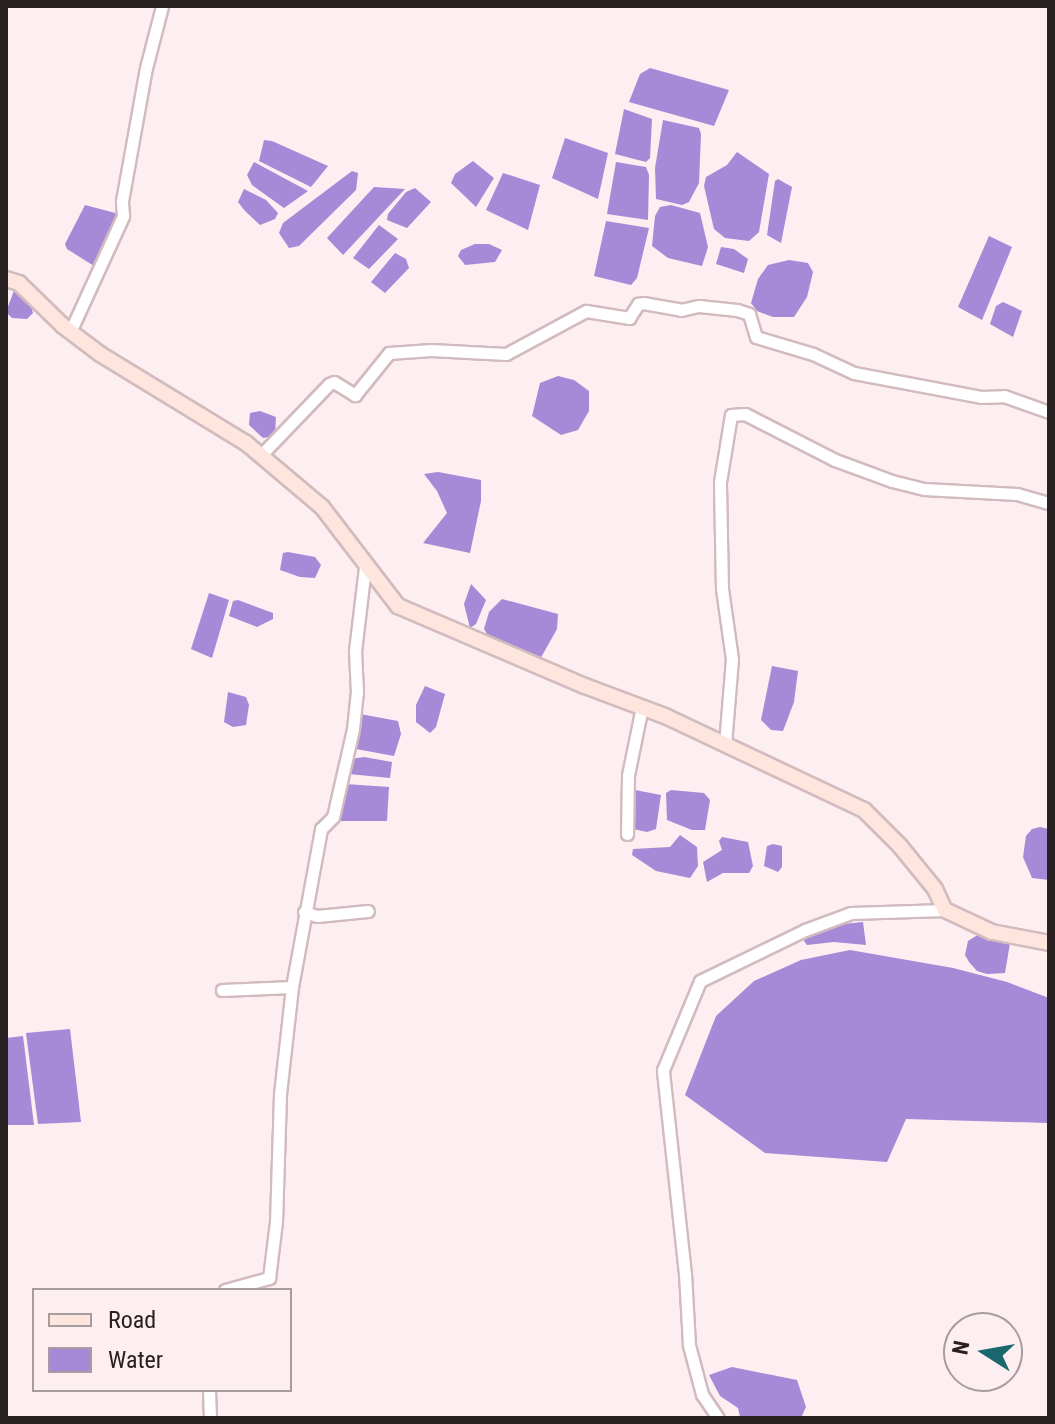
<!DOCTYPE html>
<html>
<head>
<meta charset="utf-8">
<style>
	body { margin:0 }
	#map { position:relative; width:1055px; height:1424px; overflow:hidden; background:#fceef1; font-family:"Roboto Condensed",sans-serif }
	div>[style] { position:absolute }
	.water>* { inset:0; background:#a689d7 }
	.roads { filter:drop-shadow(2px 0 #d2bbbf) drop-shadow(-2px 0 #d2bbbf) drop-shadow(0 2px #d2bbbf) drop-shadow(0 -2px #d2bbbf) }
	.street>* { height:11px; margin:-5.5px; padding:0 5.5px; transform-origin:5.5px; border-radius:5.5px; background:#fff }
	.secondary>* { height:14px; margin:-7px; padding:0 7px; transform-origin:7px; border-radius:7px; background:#fee6de }
	span { translate:-50% -50%; white-space:nowrap; text-align:center; line-height:1.15; -webkit-text-stroke:6px #fceef1; paint-order:stroke }
	.frame { position:absolute; inset:0; border:8px solid #282021; pointer-events:none }
	.legend { position:absolute; left:32px; top:1288px; width:260px; height:104px; box-sizing:border-box; background:#fceef1; border:2px solid #a79c9e; margin:0; padding:10px 14px; list-style:none; font-size:24px; color:#282021 }
	.legend li { display:flex; align-items:center; gap:16px; height:40px }
	.legend b { width:40px; border:2px solid #a79c9e }
	.north { position:absolute; left:943px; top:1312px; width:80px; height:80px; box-sizing:border-box; background:#fceef1; border:2px solid #a79c9e; border-radius:50%; rotate:281deg; font-size:22px; font-weight:700; line-height:32px; text-align:center; color:#282021 }
	.north::after { content:''; display:block; margin:auto; width:28px; height:36px; background:#1a686d; clip-path:polygon(50% 0,100% 100%,50% 72%,0 100%) }
</style>
</head>
<body>
<div id="map">
	<div class="water">
		<i style="clip-path:polygon(650px 68px,729px 90px,714px 126px,629px 102px,640px 74px)"></i>
		<i style="clip-path:polygon(624px 109px,652px 119px,650px 158px,646px 162px,615px 154px)"></i>
		<i style="clip-path:polygon(663px 120px,699px 128px,701px 134px,699px 183px,689px 202px,682px 205px,656px 199px,655px 168px)"></i>
		<i style="clip-path:polygon(565px 138px,608px 153px,598px 199px,552px 178px)"></i>
		<i style="clip-path:polygon(264px 140px,272px 141px,328px 166px,311px 187px,259px 161px)"></i>
		<i style="clip-path:polygon(737px 152px,769px 174px,759px 232px,749px 241px,725px 238px,714px 229px,704px 186px,706px 177px,727px 165px)"></i>
		<i style="clip-path:polygon(473px 161px,494px 178px,476px 207px,451px 183px,455px 174px)"></i>
		<i style="clip-path:polygon(254px 162px,308px 191px,284px 208px,252px 185px,247px 175px)"></i>
		<i style="clip-path:polygon(616px 162px,646px 167px,649px 175px,648px 220px,607px 214px)"></i>
		<i style="clip-path:polygon(352px 171px,358px 173px,356px 190px,299px 246px,289px 248px,279px 233px,283px 223px)"></i>
		<i style="clip-path:polygon(503px 173px,540px 185px,528px 230px,486px 210px)"></i>
		<i style="clip-path:polygon(778px 179px,792px 187px,781px 243px,767px 235px,775px 181px)"></i>
		<i style="clip-path:polygon(374px 187px,405px 189px,343px 255px,327px 238px)"></i>
		<i style="clip-path:polygon(415px 188px,431px 202px,407px 228px,387px 220px,388px 214px,406px 192px)"></i>
		<i style="clip-path:polygon(244px 189px,266px 200px,278px 213px,275px 219px,260px 225px,245px 211px,238px 202px)"></i>
		<i style="clip-path:polygon(85px 205px,119px 214px,94px 266px,67px 249px,65px 244px)"></i>
		<i style="clip-path:polygon(671px 205px,700px 213px,708px 247px,702px 266px,668px 258px,652px 246px,655px 216px,660px 207px)"></i>
		<i style="clip-path:polygon(606px 221px,649px 228px,637px 278px,631px 285px,594px 276px)"></i>
		<i style="clip-path:polygon(379px 225px,398px 239px,369px 269px,353px 258px)"></i>
		<i style="clip-path:polygon(989px 236px,1012px 247px,982px 320px,958px 307px)"></i>
		<i style="clip-path:polygon(475px 244px,489px 244px,502px 250px,495px 262px,465px 265px,458px 256px,461px 250px)"></i>
		<i style="clip-path:polygon(721px 247px,734px 249px,748px 259px,744px 273px,716px 264px)"></i>
		<i style="clip-path:polygon(395px 253px,406px 259px,409px 268px,385px 293px,371px 282px)"></i>
		<i style="clip-path:polygon(789px 260px,808px 263px,813px 272px,807px 297px,794px 317px,773px 317px,757px 311px,751px 303px,758px 279px,768px 265px)"></i>
		<i style="clip-path:polygon(15px 288px,31px 306px,33px 313px,27px 319px,12px 318px,6px 312px)"></i>
		<i style="clip-path:polygon(1003px 302px,1022px 311px,1013px 337px,990px 324px,996px 306px)"></i>
		<i style="clip-path:polygon(558px 376px,574px 380px,589px 391px,589px 411px,578px 430px,561px 435px,532px 416px,540px 383px)"></i>
		<i style="clip-path:polygon(260px 411px,276px 417px,275px 436px,263px 438px,249px 425px,250px 413px)"></i>
		<i style="clip-path:polygon(438px 472px,481px 480px,481px 501px,470px 553px,423px 543px,447px 513px,437px 491px,424px 474px)"></i>
		<i style="clip-path:polygon(288px 552px,315px 557px,321px 565px,315px 578px,300px 577px,280px 570px,283px 553px)"></i>
		<i style="clip-path:polygon(471px 584px,486px 600px,476px 624px,470px 628px,464px 604px)"></i>
		<i style="clip-path:polygon(209px 593px,229px 600px,212px 658px,191px 649px)"></i>
		<i style="clip-path:polygon(502px 599px,558px 614px,557px 629px,539px 661px,487px 634px,484px 629px,489px 612px)"></i>
		<i style="clip-path:polygon(238px 600px,273px 613px,273px 619px,257px 627px,229px 616px,233px 601px)"></i>
		<i style="clip-path:polygon(772px 666px,798px 671px,794px 702px,783px 731px,771px 730px,761px 720px)"></i>
		<i style="clip-path:polygon(425px 686px,445px 694px,436px 727px,430px 733px,416px 722px,416px 705px)"></i>
		<i style="clip-path:polygon(228px 692px,246px 697px,249px 705px,246px 725px,233px 727px,224px 722px)"></i>
		<i style="clip-path:polygon(360px 714px,398px 721px,401px 734px,394px 756px,356px 749px)"></i>
		<i style="clip-path:polygon(364px 757px,392px 762px,390px 778px,349px 774px,350px 759px)"></i>
		<i style="clip-path:polygon(345px 784px,389px 787px,387px 821px,337px 821px)"></i>
		<i style="clip-path:polygon(635px 790px,661px 795px,656px 829px,647px 832px,629px 828px,629px 794px)"></i>
		<i style="clip-path:polygon(671px 790px,704px 793px,710px 800px,705px 830px,692px 830px,667px 820px,666px 793px)"></i>
		<i style="clip-path:polygon(1040px 827px,1049px 829px,1049px 880px,1032px 878px,1023px 857px,1026px 836px,1032px 829px)"></i>
		<i style="clip-path:polygon(680px 835px,697px 847px,698px 866px,690px 878px,656px 871px,632px 855px,633px 849px,670px 847px)"></i>
		<i style="clip-path:polygon(722px 837px,748px 842px,753px 866px,749px 873px,723px 873px,707px 882px,703px 862px,722px 850px,719px 841px)"></i>
		<i style="clip-path:polygon(773px 844px,782px 846px,782px 867px,778px 872px,764px 866px,767px 846px)"></i>
		<i style="clip-path:polygon(863px 922px,866px 945px,834px 942px,807px 945px,802px 938px,834px 925px)"></i>
		<i style="clip-path:polygon(981px 933px,1010px 943px,1005px 973px,987px 974px,977px 971px,969px 962px,965px 955px,968px 941px)"></i>
		<i style="clip-path:polygon(850px 950px,953px 968px,1007px 982px,1049px 998px,1049px 1123px,906px 1119px,887px 1162px,765px 1153px,685px 1095px,716px 1016px,754px 981px,801px 960px)"></i>
		<i style="clip-path:polygon(70px 1029px,81px 1122px,38px 1124px,26px 1033px)"></i>
		<i style="clip-path:polygon(23px 1036px,34px 1125px,6px 1125px,6px 1038px)"></i>
		<i style="clip-path:polygon(732px 1367px,797px 1380px,806px 1407px,801px 1418px,740px 1417px,738px 1408px,720px 1396px,709px 1375px)"></i>
	</div>
	<div class="roads">
		<div class="street">
			<i style="left:70px;top:332px;width:128px;rotate:-65.4deg"></i>
			<i style="left:123px;top:216px;width:15px;rotate:-94deg"></i>
			<i style="left:122px;top:201px;width:135px;rotate:-79.8deg"></i>
			<i style="left:146px;top:68px;width:64px;rotate:-75.5deg"></i>
			<i style="left:261px;top:455px;width:98px;rotate:-46.2deg"></i>
			<i style="left:329px;top:384px;width:5px;rotate:-22deg"></i>
			<i style="left:334px;top:382px;width:25px;rotate:32deg"></i>
			<i style="left:355px;top:395px;width:54px;rotate:-51deg"></i>
			<i style="left:389px;top:353px;width:42px;rotate:-4.1deg"></i>
			<i style="left:431px;top:350px;width:75px;rotate:3.1deg"></i>
			<i style="left:506px;top:354px;width:91px;rotate:-28.3deg"></i>
			<i style="left:586px;top:311px;width:44px;rotate:9.2deg"></i>
			<i style="left:629px;top:318px;width:17px;rotate:-57deg"></i>
			<i style="left:638px;top:304px;width:5px;rotate:-11deg"></i>
			<i style="left:643px;top:303px;width:39px;rotate:10deg"></i>
			<i style="left:681px;top:310px;width:18px;rotate:-13deg"></i>
			<i style="left:699px;top:306px;width:38px;rotate:6deg"></i>
			<i style="left:737px;top:310px;width:13px;rotate:18deg"></i>
			<i style="left:749px;top:314px;width:24px;rotate:73deg"></i>
			<i style="left:756px;top:337px;width:59px;rotate:16.6deg"></i>
			<i style="left:813px;top:354px;width:45px;rotate:24.9deg"></i>
			<i style="left:854px;top:373px;width:129px;rotate:10.7deg"></i>
			<i style="left:981px;top:397px;width:23px;rotate:-2deg"></i>
			<i style="left:1004px;top:396px;width:48px;rotate:19.6deg"></i>
			<i style="left:725px;top:744px;width:85px;rotate:-85.3deg"></i>
			<i style="left:732px;top:659px;width:71px;rotate:-98.1deg"></i>
			<i style="left:722px;top:589px;width:107px;rotate:-91.1deg"></i>
			<i style="left:720px;top:482px;width:68px;rotate:-80.7deg"></i>
			<i style="left:731px;top:415px;width:14px;rotate:-4deg"></i>
			<i style="left:745px;top:414px;width:101px;rotate:27.1deg"></i>
			<i style="left:835px;top:460px;width:61px;rotate:20.2deg"></i>
			<i style="left:892px;top:481px;width:33px;rotate:14deg"></i>
			<i style="left:924px;top:489px;width:93px;rotate:3.1deg"></i>
			<i style="left:1017px;top:494px;width:33px;rotate:16deg"></i>
			<i style="left:627px;top:834px;width:59px;rotate:-89deg"></i>
			<i style="left:628px;top:775px;width:69px;rotate:-78.4deg"></i>
			<i style="left:304px;top:912px;width:14px;rotate:17deg"></i>
			<i style="left:317px;top:916px;width:51px;rotate:-5.6deg"></i>
			<i style="left:222px;top:990px;width:70px;rotate:-2.5deg"></i>
			<i style="left:225px;top:1290px;width:46px;rotate:-15.3deg"></i>
			<i style="left:269px;top:1278px;width:56px;rotate:-82.9deg"></i>
			<i style="left:276px;top:1222px;width:128px;rotate:-88.2deg"></i>
			<i style="left:280px;top:1094px;width:108px;rotate:-83.6deg"></i>
			<i style="left:292px;top:987px;width:161px;rotate:-79.6deg"></i>
			<i style="left:321px;top:829px;width:17px;rotate:-45deg"></i>
			<i style="left:333px;top:817px;width:90px;rotate:-77.2deg"></i>
			<i style="left:353px;top:729px;width:36px;rotate:-84deg"></i>
			<i style="left:357px;top:693px;width:42px;rotate:-92.7deg"></i>
			<i style="left:355px;top:651px;width:85px;rotate:-83.2deg"></i>
			<i style="left:209px;top:1390px;width:28px;rotate:88deg"></i>
			<i style="left:718px;top:1418px;width:29px;rotate:-124deg"></i>
			<i style="left:702px;top:1394px;width:51px;rotate:-104.9deg"></i>
			<i style="left:689px;top:1345px;width:71px;rotate:-93.2deg"></i>
			<i style="left:685px;top:1274px;width:205px;rotate:-96.2deg"></i>
			<i style="left:663px;top:1070px;width:96px;rotate:-67.4deg"></i>
			<i style="left:700px;top:981px;width:117px;rotate:-25.9deg"></i>
			<i style="left:805px;top:930px;width:49px;rotate:-20.3deg"></i>
			<i style="left:851px;top:913px;width:94px;rotate:-1.8deg"></i>
		</div>
		<div class="secondary">
			<i style="left:6px;top:279px;width:14px;rotate:17deg"></i>
			<i style="left:19px;top:283px;width:62px;rotate:44.3deg"></i>
			<i style="left:63px;top:326px;width:46px;rotate:37.1deg"></i>
			<i style="left:100px;top:354px;width:171px;rotate:31.4deg"></i>
			<i style="left:246px;top:443px;width:99px;rotate:40.1deg"></i>
			<i style="left:322px;top:507px;width:125px;rotate:52.5deg"></i>
			<i style="left:398px;top:606px;width:203px;rotate:23.2deg"></i>
			<i style="left:585px;top:686px;width:85px;rotate:20.6deg"></i>
			<i style="left:665px;top:716px;width:220px;rotate:25.3deg"></i>
			<i style="left:864px;top:810px;width:51px;rotate:45deg"></i>
			<i style="left:900px;top:846px;width:55px;rotate:50.9deg"></i>
			<i style="left:935px;top:889px;width:23px;rotate:65deg"></i>
			<i style="left:945px;top:910px;width:52px;rotate:25.1deg"></i>
			<i style="left:992px;top:932px;width:58px;rotate:10.9deg"></i>
		</div>
	</div>
	<div class="frame"></div>
	<ul class="legend">
	<li><b style="height:10px;background:#fee6de"></b>Road</li>
	<li><b style="height:22px;background:#a689d7"></b>Water</li>
	</ul>
	<div class="north">N</div>
</div>
</body>
</html>
